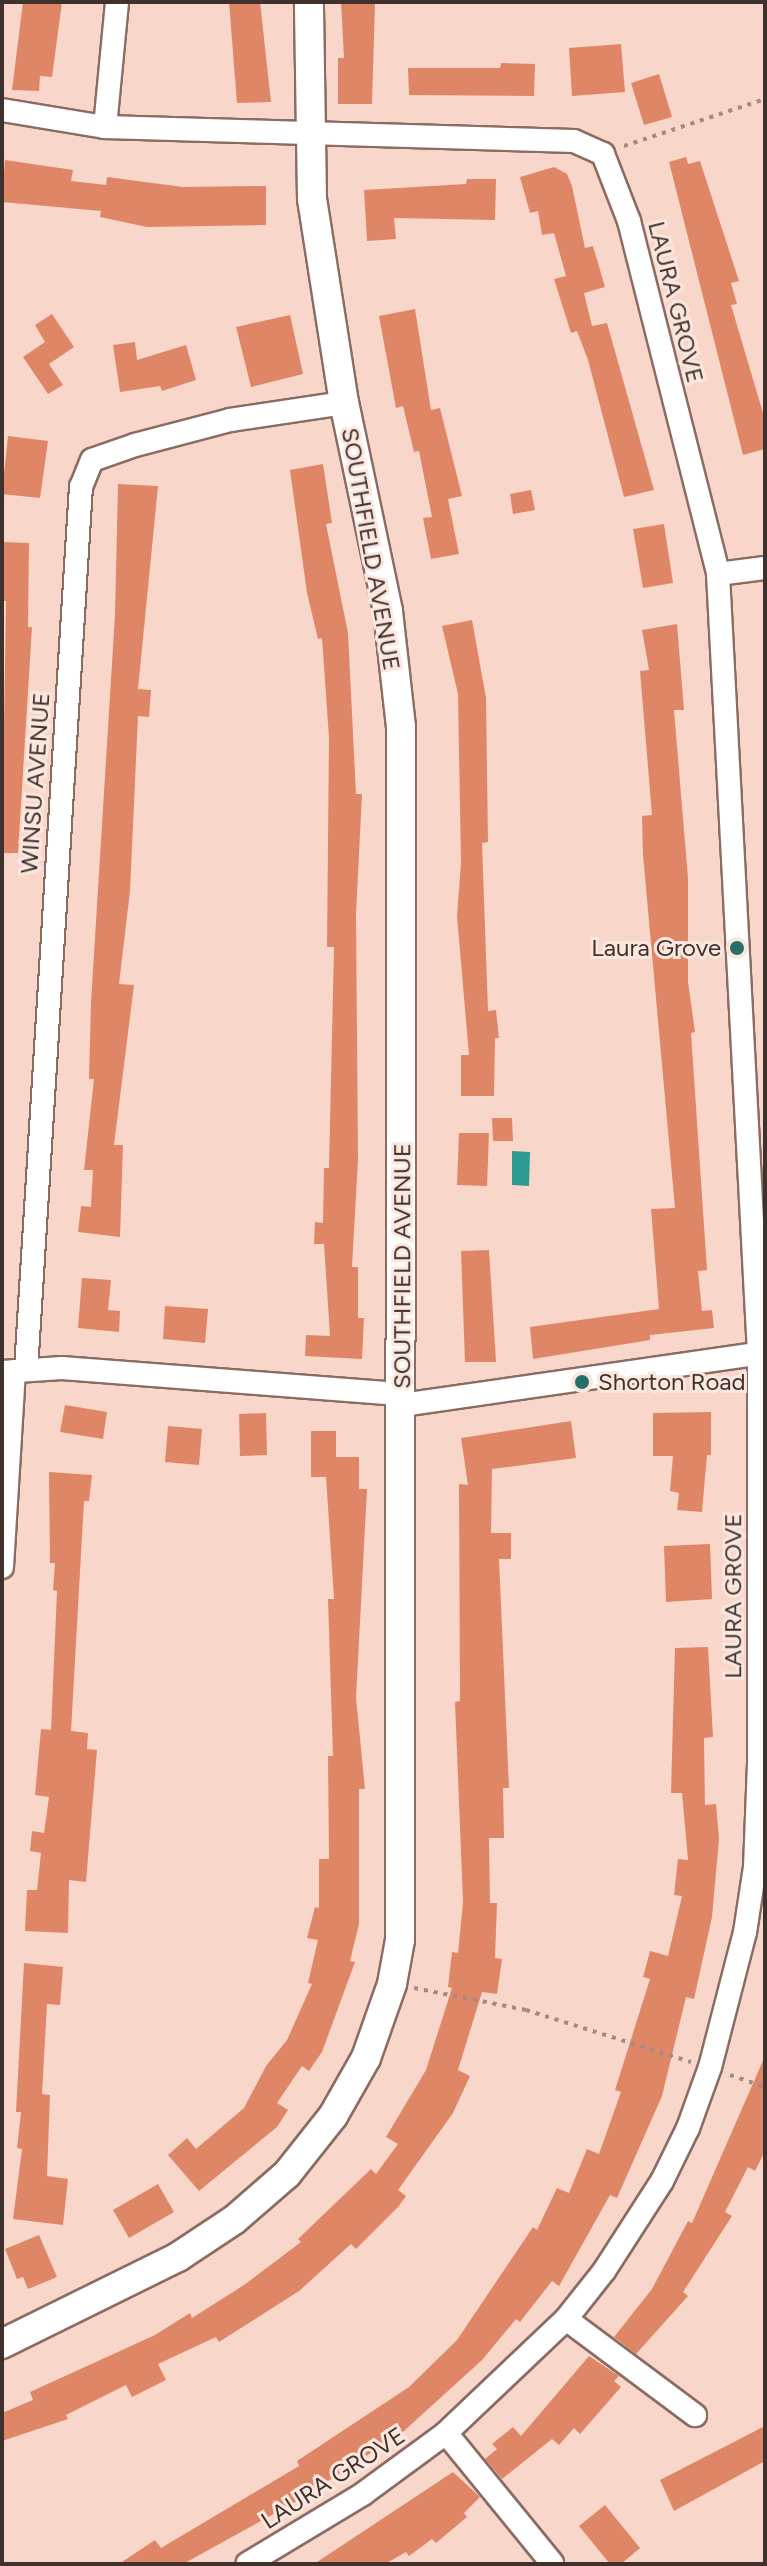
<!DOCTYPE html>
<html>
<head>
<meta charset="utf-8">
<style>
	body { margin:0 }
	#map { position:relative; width:767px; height:2566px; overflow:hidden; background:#f9d6ca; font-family:Figtree,sans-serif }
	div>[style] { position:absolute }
	.water>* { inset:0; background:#2e9990 }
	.building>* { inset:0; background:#df8666 }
	.path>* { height:4px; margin-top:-2px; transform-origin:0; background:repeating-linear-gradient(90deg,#a38b82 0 4px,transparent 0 10px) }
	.roads { filter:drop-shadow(2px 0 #8b6c62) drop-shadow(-2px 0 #8b6c62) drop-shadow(0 2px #8b6c62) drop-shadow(0 -2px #8b6c62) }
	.minor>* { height:22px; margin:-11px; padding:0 11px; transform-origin:11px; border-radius:11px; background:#fff }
	.tertiary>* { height:28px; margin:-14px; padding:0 14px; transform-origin:14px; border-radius:14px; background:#fff }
	.dots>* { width:22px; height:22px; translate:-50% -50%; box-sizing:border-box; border:4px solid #fce7df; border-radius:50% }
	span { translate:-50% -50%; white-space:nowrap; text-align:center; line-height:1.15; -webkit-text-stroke:6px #fce7df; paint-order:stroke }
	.street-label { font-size:24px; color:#3f322d }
	.poi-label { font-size:24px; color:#3f322d }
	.right { translate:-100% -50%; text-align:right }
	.left { translate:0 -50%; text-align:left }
	.frame { position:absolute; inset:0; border:4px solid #3f322d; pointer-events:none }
</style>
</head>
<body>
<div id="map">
	<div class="water">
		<i style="clip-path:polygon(512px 1151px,530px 1152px,529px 1186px,512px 1185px)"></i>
	</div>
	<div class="building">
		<i style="clip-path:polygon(23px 2px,62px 2px,52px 77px,40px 76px,39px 91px,12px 90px)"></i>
		<i style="clip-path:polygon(229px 2px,260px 2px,271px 102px,237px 103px)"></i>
		<i style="clip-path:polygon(341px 2px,375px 2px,372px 104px,338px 104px,338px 58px,344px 58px)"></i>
		<i style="clip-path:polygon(621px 44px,625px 92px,572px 96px,569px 48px)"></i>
		<i style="clip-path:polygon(501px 63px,535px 64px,534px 96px,409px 95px,408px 68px,500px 68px)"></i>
		<i style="clip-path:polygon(659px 74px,672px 117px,644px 125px,631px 83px)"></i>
		<i style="clip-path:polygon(686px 157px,688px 164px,700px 161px,739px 281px,731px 283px,737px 304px,731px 305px,765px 420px,765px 449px,743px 455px,669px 162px)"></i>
		<i style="clip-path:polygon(5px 160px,73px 170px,71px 181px,106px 185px,107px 177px,183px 187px,266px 186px,266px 225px,147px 227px,100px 217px,101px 211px,2px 202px)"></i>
		<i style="clip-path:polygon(554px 167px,567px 174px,572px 186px,585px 248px,593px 246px,605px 287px,584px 293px,592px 326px,607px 323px,654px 490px,624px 497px,588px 360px,577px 331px,571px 333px,554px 279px,566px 276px,554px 233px,542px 235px,538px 211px,530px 213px,520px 177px)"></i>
		<i style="clip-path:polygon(467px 179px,496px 179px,495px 220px,394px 218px,396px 239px,367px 241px,364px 190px,466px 184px)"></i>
		<i style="clip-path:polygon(415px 309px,431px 410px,440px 408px,462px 496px,448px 499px,459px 554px,431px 559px,423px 518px,432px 517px,419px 451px,414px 452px,403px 406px,396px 408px,379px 316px)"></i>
		<i style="clip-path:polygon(52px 314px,74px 347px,49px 364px,63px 385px,48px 394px,23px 357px,45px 342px,35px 325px)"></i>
		<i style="clip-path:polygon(290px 315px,303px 374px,251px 387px,236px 327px)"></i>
		<i style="clip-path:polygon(135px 342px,137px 360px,186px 345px,196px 380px,162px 391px,160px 386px,120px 392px,113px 345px)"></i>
		<i style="clip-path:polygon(8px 436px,48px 441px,40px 498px,2px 494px)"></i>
		<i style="clip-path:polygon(323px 464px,332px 523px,326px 524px,348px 633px,356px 794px,362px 794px,356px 914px,358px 1159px,352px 1267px,358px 1267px,358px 1318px,364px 1318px,362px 1359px,305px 1356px,306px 1335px,330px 1336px,324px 1244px,314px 1244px,315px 1222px,323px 1223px,324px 1168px,329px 1168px,334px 947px,327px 947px,329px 738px,322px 638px,318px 639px,307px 593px,290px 470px)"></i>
		<i style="clip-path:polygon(118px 484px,158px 486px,138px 689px,151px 690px,149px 717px,138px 716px,130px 891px,119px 984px,134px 985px,114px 1145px,123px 1145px,120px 1237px,78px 1232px,81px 1206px,91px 1207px,93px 1170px,84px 1170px,94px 1079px,89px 1079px,91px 1002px,115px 615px)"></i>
		<i style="clip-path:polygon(531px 490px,535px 510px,513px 514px,510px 494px)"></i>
		<i style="clip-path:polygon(664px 524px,673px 583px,643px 588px,633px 529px)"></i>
		<i style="clip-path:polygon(2px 542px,29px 543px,28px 627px,32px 627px,18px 853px,2px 853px,6px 601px,2px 601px)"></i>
		<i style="clip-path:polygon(472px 620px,486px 698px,488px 842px,482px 843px,488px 1011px,496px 1010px,499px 1038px,495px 1038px,494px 1096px,461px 1096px,461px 1055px,469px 1055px,457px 916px,461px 863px,458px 694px,442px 626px)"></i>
		<i style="clip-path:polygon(677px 624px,684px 710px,674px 710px,688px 878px,688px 982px,695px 1032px,691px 1033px,707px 1270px,698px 1271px,702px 1311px,712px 1310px,714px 1328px,650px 1335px,650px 1340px,533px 1359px,530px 1327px,659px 1309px,651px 1209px,675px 1208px,643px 855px,642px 816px,652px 815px,640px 671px,649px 670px,642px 630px)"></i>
		<i style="clip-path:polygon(492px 1118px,512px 1118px,513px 1141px,493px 1141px)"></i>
		<i style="clip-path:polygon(459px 1133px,489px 1133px,487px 1186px,457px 1185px)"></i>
		<i style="clip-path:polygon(489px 1250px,496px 1362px,465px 1362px,461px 1251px)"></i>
		<i style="clip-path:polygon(82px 1278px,111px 1280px,108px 1310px,120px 1311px,119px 1332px,78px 1328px)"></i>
		<i style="clip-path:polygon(165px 1306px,208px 1309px,205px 1343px,163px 1339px)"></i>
		<i style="clip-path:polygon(65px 1405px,107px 1412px,103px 1439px,60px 1432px)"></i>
		<i style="clip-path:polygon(711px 1412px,711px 1455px,707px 1455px,702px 1512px,677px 1510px,679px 1493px,670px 1491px,673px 1456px,653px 1456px,653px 1413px)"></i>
		<i style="clip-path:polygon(266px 1413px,267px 1455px,240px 1456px,239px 1414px)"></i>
		<i style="clip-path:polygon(571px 1421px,576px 1458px,492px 1469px,491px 1533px,511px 1533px,511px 1559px,499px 1559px,509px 1788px,503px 1788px,504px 1838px,489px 1838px,490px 1903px,497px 1903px,495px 1958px,502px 1959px,497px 1994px,482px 1992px,458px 2070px,470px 2076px,453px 2113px,398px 2190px,406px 2196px,398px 2207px,356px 2249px,351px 2244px,299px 2291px,219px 2342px,216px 2337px,158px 2364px,166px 2380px,132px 2397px,126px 2385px,66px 2415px,68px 2419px,2px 2441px,2px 2413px,33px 2400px,30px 2392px,155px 2335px,190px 2313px,192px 2318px,244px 2285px,301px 2242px,298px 2239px,371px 2169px,376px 2174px,398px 2144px,386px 2137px,426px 2070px,452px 1988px,448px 1987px,452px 1952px,458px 1953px,463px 1902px,455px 1702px,460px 1701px,459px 1484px,468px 1485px,461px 1438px)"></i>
		<i style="clip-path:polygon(168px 1426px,202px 1429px,199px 1465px,165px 1462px)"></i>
		<i style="clip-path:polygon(311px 1431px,336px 1431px,336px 1457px,359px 1457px,359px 1489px,367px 1489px,356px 1698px,365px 1789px,359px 1789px,359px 1924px,350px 1961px,355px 1962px,322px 2052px,309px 2071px,302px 2066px,277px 2103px,288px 2110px,277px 2127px,199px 2191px,168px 2155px,187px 2138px,196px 2149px,244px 2108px,266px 2066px,287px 2040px,312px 1984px,308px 1983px,318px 1940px,307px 1938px,315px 1907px,319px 1908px,319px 1859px,329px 1859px,328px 1756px,333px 1756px,328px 1599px,334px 1599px,326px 1477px,311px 1477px)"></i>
		<i style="clip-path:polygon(49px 1472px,92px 1475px,89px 1501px,84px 1501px,71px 1731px,88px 1733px,87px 1749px,97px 1750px,86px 1882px,69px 1880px,68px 1933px,25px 1931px,27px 1890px,37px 1890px,41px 1853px,30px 1851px,32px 1831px,44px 1833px,49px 1797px,35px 1795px,41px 1729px,51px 1730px,57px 1591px,53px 1590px,55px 1563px,50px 1563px)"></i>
		<i style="clip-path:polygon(710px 1544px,712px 1599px,666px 1602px,664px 1546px)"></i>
		<i style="clip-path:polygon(708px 1647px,713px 1737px,704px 1738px,705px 1805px,716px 1804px,719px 1839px,712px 1917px,694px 1999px,686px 1997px,662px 2096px,617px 2198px,610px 2195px,559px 2286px,552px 2281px,520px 2322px,516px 2319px,482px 2360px,404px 2431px,299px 2500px,183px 2564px,119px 2564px,155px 2540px,161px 2548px,299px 2466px,297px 2461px,409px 2387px,457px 2340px,533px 2227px,537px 2230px,557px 2188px,569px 2193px,587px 2149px,599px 2154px,621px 2092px,615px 2090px,650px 1979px,643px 1977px,650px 1951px,668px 1956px,682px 1896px,674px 1895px,678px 1859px,688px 1860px,682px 1793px,671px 1793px,675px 1648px)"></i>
		<i style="clip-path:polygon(24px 1963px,63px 1967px,60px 2005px,47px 2004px,42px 2094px,50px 2095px,47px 2176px,68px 2179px,63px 2225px,13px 2219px,22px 2149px,17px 2148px,21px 2112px,16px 2112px)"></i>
		<i style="clip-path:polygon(765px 2056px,765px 2151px,755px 2171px,748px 2167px,725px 2212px,732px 2216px,683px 2292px,688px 2296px,636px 2354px,614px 2337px,652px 2289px,688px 2221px,692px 2223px)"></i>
		<i style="clip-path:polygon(158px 2184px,174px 2212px,129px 2238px,113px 2210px)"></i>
		<i style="clip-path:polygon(39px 2235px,57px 2277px,28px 2289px,23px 2277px,17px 2279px,5px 2249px)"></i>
		<i style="clip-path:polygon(589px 2356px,619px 2376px,614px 2381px,621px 2387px,580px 2434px,574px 2428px,559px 2445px,552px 2439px,502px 2479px,485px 2459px,497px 2449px,492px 2444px,513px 2427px,521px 2436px)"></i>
		<i style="clip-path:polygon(765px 2426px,765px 2461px,674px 2511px,660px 2480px)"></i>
		<i style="clip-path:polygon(453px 2472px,480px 2497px,464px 2513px,467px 2517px,436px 2543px,432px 2539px,409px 2556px,406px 2552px,385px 2564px,314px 2564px)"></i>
		<i style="clip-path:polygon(605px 2505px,640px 2548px,621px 2564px,610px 2564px,579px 2526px)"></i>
	</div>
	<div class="path">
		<i style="left:624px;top:146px;width:149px;rotate:-18.4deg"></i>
		<i style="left:414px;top:1988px;width:114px;rotate:11.1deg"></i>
		<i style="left:526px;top:2010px;width:173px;rotate:17.5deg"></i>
		<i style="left:730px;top:2075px;width:37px;rotate:19deg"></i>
	</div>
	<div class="roads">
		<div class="minor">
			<i style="left:2px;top:110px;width:104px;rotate:9.4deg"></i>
			<i style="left:105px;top:127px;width:469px;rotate:1.7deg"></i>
			<i style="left:574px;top:141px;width:32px;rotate:24deg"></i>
			<i style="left:603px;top:154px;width:72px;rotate:68.8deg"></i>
			<i style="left:629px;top:221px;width:364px;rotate:75.8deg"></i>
			<i style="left:718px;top:574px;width:782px;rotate:86.99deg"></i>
			<i style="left:759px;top:1355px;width:408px;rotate:90deg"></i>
			<i style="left:759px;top:1763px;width:104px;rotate:92.2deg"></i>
			<i style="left:755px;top:1867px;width:66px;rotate:98.7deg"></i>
			<i style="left:745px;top:1932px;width:139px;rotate:104.5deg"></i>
			<i style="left:710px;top:2067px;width:65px;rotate:109.8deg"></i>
			<i style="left:688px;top:2128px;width:59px;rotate:116.1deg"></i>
			<i style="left:662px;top:2181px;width:107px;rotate:122.8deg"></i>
			<i style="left:604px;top:2271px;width:61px;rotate:128.4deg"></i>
			<i style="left:566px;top:2319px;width:166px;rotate:136.5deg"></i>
			<i style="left:446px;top:2433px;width:103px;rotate:143.7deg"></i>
			<i style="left:363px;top:2494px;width:135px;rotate:148.9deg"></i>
			<i style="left:105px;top:127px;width:126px;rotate:-84.5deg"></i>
			<i style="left:718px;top:574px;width:47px;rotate:-7.3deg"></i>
			<i style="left:26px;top:1370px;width:885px;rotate:-86.44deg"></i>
			<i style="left:81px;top:487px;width:29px;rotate:-68deg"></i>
			<i style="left:92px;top:460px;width:46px;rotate:-19.2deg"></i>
			<i style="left:135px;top:445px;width:98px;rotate:-14.7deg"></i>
			<i style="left:230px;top:420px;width:115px;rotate:-8.5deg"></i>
			<i style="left:2px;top:1372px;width:60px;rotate:-3.8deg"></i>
			<i style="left:62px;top:1368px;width:341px;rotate:4.4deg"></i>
			<i style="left:402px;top:1405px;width:367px;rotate:-8.2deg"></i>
			<i style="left:2px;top:1567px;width:196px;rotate:-86.5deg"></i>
			<i style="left:566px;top:2319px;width:161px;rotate:36.7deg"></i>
			<i style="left:446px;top:2433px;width:168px;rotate:50.8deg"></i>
		</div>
		<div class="tertiary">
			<i style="left:2px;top:2344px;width:196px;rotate:-26.3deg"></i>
			<i style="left:178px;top:2257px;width:67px;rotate:-33.5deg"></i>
			<i style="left:234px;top:2220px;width:70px;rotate:-41deg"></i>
			<i style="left:287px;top:2174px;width:74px;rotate:-51.6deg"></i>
			<i style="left:333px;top:2116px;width:67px;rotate:-60.4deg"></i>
			<i style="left:366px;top:2058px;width:78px;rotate:-70.6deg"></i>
			<i style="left:392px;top:1984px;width:45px;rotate:-79.7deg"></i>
			<i style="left:400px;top:1940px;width:1213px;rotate:-89.95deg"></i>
			<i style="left:401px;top:727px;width:117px;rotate:-96.4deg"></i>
			<i style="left:388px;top:611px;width:213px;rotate:-101.9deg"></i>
			<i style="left:344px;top:403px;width:206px;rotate:-98.9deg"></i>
			<i style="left:312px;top:199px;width:197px;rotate:-90.9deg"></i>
		</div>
	</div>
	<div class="dots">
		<i style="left:737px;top:948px;background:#277069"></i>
		<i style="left:582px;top:1382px;background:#277069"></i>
	</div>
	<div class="street-label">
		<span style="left:676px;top:302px;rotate:76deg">LAURA GROVE</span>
		<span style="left:371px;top:549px;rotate:80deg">SOUTHFIELD AVENUE</span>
		<span style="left:35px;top:783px;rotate:-86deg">WINSU AVENUE</span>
		<span style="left:402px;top:1266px;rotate:-90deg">SOUTHFIELD AVENUE</span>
		<span style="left:733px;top:1596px;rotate:-90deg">LAURA GROVE</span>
		<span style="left:333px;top:2478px;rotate:-33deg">LAURA GROVE</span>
	</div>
	<div class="poi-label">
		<span class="right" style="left:721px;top:948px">Laura Grove</span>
		<span class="left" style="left:598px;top:1382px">Shorton Road</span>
	</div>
	<div class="frame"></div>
</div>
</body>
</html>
